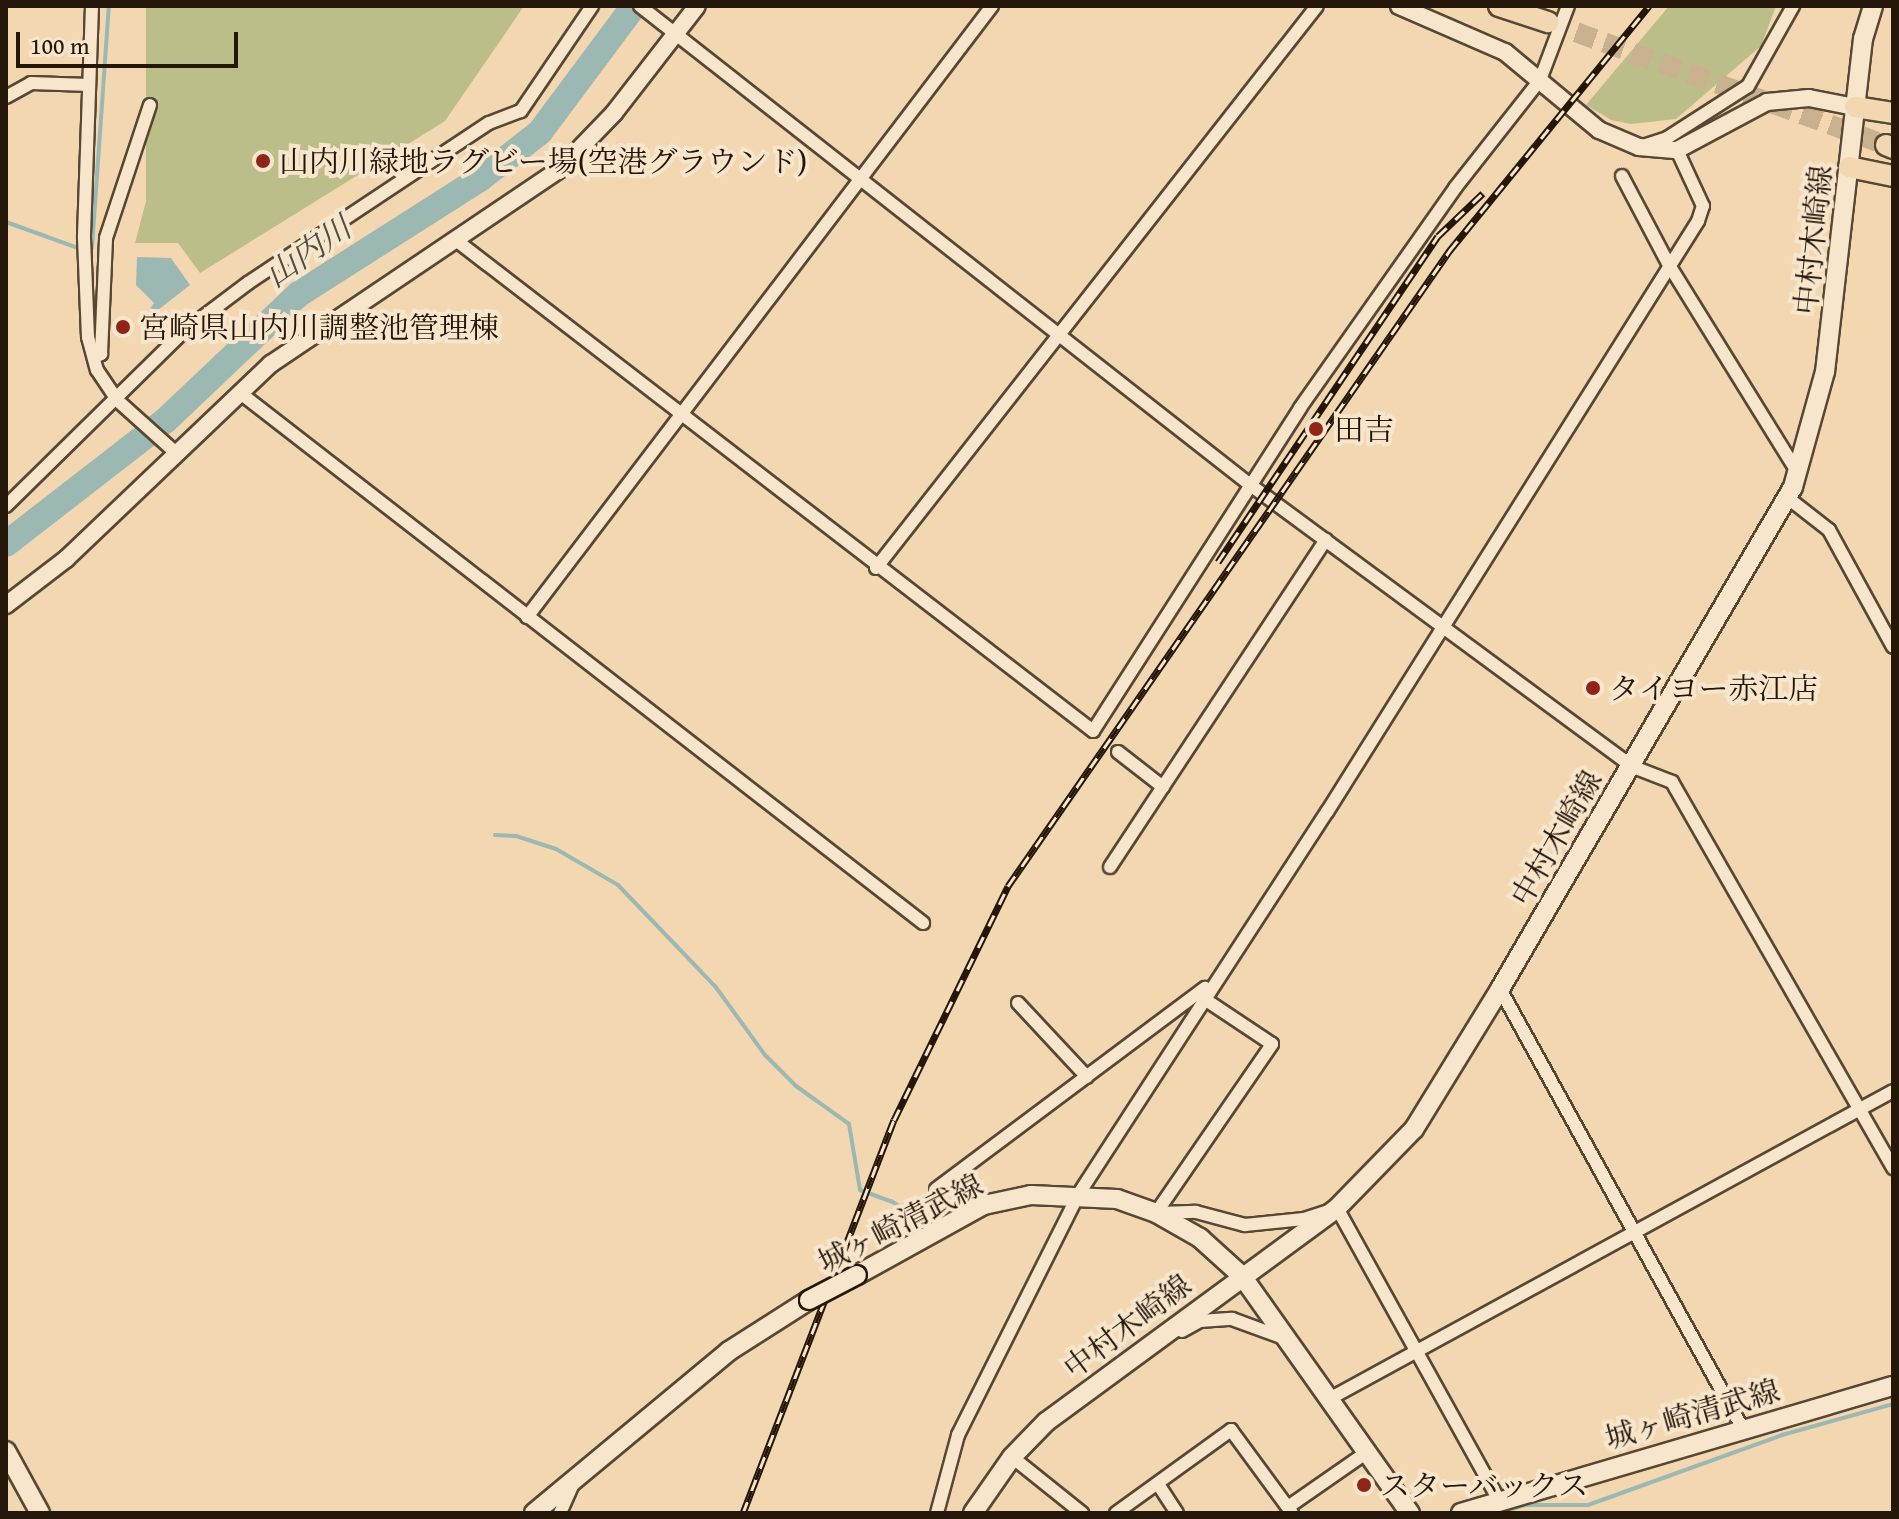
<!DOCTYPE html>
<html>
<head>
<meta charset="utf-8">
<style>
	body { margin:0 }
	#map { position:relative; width:1899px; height:1519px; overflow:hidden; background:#f2d7b1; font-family:"Gentium Book Plus","Noto Serif JP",serif }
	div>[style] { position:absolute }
	.green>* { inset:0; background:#bcbe8a }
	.water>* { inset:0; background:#9cb8b2 }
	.stream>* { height:4px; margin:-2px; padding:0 2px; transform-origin:2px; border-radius:2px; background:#9cb8b2 }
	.river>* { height:26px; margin:-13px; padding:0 13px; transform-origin:13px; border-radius:13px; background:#9cb8b2 }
	.primary-tunnel>* { height:20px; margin-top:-10px; transform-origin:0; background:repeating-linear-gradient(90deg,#c9b18f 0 20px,transparent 0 30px) }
	.roads { filter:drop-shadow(2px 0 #584733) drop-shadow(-2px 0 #584733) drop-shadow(0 2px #584733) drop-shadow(0 -2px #584733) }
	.minor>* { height:12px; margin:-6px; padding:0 6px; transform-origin:6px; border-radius:6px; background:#f7e5cc }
	.tertiary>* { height:16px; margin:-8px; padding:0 8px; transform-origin:8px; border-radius:8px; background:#f7e5cc }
	.secondary>* { height:18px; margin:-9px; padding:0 9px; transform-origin:9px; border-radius:9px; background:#f7e5cc }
	.primary>* { height:20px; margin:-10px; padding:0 10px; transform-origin:10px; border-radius:10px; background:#f2d7b1 }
	.rail>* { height:7px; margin-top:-3.5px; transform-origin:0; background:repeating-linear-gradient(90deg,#f7e5cc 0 12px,#241709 0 24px); box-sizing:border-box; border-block:2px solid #241709 }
	.bridges { filter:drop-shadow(2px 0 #241709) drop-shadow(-2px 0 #241709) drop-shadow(0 2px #241709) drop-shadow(0 -2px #241709) }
	.secondary-bridge>* { height:18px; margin:-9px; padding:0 9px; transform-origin:9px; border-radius:9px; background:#f7e5cc }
	.dots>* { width:22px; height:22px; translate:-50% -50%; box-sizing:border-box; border:4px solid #f7e5cc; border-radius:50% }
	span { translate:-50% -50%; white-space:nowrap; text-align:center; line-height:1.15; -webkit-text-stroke:8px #f7e5cc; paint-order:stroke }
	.poi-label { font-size:30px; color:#241709 }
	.left { translate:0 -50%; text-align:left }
	.street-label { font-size:30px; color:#241709 }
	.water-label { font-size:32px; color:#4e4f44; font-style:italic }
	.frame { position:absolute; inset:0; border:8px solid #241709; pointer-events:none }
	.scale { position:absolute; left:16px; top:32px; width:222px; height:36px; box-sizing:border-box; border:4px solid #241709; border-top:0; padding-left:10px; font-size:24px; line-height:28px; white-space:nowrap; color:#241709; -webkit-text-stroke:6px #f7e5cc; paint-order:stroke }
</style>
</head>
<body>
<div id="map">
	<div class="green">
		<i style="clip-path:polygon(146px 6px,524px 6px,445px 121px,200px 273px,178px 243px,135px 243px,146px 201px)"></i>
		<i style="clip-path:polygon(1669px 6px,1776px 6px,1761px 46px,1676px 119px,1631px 124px,1611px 120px,1586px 105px)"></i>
	</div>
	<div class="water">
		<i style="clip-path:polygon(137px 257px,171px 258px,190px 285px,153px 314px,149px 310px,154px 303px,136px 285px)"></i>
	</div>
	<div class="stream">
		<i style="left:6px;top:222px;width:77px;rotate:19.9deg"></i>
		<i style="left:78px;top:248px;width:14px;rotate:-4deg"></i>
		<i style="left:92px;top:247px;width:242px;rotate:-86deg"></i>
		<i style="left:495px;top:835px;width:21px;rotate:3deg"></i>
		<i style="left:516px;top:836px;width:42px;rotate:18deg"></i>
		<i style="left:556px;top:849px;width:72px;rotate:30.1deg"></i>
		<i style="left:618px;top:885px;width:140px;rotate:46.2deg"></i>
		<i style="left:715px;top:986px;width:85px;rotate:54.1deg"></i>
		<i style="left:765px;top:1055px;width:44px;rotate:45deg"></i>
		<i style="left:796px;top:1086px;width:65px;rotate:35.6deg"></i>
		<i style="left:849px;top:1124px;width:67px;rotate:80.5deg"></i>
		<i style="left:860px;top:1190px;width:33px;rotate:20deg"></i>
		<i style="left:891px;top:1201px;width:32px;rotate:32deg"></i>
		<i style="left:1499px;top:1513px;width:27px;rotate:-17deg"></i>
		<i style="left:1525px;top:1505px;width:63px"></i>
		<i style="left:1588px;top:1505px;width:206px;rotate:-19.8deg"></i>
		<i style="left:1782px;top:1435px;width:115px;rotate:-15.6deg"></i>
	</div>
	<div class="river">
		<i style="left:6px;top:544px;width:202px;rotate:-37.8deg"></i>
		<i style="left:166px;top:420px;width:183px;rotate:-43.5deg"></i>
		<i style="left:299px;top:294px;width:216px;rotate:-32.5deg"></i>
		<i style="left:481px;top:178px;width:75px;rotate:-37.9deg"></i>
		<i style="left:540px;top:132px;width:157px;rotate:-53.3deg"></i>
	</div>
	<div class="primary-tunnel">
		<i style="left:1548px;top:22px;width:360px;rotate:20deg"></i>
	</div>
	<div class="roads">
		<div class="minor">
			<i style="left:92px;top:6px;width:232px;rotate:92deg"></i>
			<i style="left:84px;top:238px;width:99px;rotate:87.7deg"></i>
			<i style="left:88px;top:337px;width:34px;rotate:75deg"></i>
			<i style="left:97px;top:370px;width:36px;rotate:56deg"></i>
			<i style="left:117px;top:400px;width:79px;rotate:41.9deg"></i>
			<i style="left:640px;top:6px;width:774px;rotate:38.13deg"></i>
			<i style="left:1249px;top:484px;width:475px;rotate:36.4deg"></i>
			<i style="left:1631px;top:766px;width:44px;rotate:21.3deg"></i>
			<i style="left:1672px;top:782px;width:445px;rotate:60.2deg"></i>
			<i style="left:6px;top:97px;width:29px;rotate:-29deg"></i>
			<i style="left:31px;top:83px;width:58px;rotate:2deg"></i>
			<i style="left:1646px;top:145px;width:22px;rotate:-18deg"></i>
			<i style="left:1667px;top:138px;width:96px;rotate:-32.7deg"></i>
			<i style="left:1748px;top:86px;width:92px;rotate:-60.6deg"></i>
			<i style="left:1622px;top:176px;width:101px;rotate:62.2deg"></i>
			<i style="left:1669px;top:265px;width:245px;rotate:58.2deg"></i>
			<i style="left:457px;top:241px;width:803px;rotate:37.61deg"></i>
			<i style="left:1093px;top:731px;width:384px;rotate:-57.3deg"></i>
			<i style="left:1300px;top:408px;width:269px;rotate:-54.8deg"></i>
			<i style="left:1455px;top:188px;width:137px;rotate:-51.8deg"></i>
			<i style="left:1540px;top:80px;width:79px;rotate:-69.3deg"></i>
			<i style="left:94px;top:357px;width:8px;rotate:-23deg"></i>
			<i style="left:101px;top:354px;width:116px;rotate:-87.5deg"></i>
			<i style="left:106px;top:238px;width:140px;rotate:-71.7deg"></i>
			<i style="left:239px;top:392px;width:866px;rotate:37.82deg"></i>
			<i style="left:1788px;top:498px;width:52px;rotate:38deg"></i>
			<i style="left:1829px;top:530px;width:133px;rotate:61.3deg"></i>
			<i style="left:6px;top:506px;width:248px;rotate:-44.5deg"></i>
			<i style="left:183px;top:332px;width:81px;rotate:-37deg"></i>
			<i style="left:248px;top:283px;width:289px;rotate:-33.6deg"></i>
			<i style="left:489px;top:123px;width:34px;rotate:-21deg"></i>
			<i style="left:521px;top:111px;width:127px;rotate:-55.9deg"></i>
			<i style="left:876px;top:568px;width:714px;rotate:-51.88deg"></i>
			<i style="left:527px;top:617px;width:768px;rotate:-52.73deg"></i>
			<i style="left:1118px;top:752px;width:57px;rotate:37.9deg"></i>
			<i style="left:1110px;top:867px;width:392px;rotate:-56.6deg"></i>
			<i style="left:1500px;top:989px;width:503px;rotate:61.09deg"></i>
			<i style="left:1018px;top:1003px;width:101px;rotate:47deg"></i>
			<i style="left:936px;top:1189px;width:336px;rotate:-36.8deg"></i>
			<i style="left:1156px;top:1213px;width:205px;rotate:-55.5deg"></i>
			<i style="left:1272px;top:1044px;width:83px;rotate:-146.3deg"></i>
			<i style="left:1159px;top:1213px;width:37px;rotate:-2deg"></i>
			<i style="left:1196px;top:1212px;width:51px;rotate:14.9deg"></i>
			<i style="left:1245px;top:1225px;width:59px;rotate:-5.8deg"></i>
			<i style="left:1304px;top:1219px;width:35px;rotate:-18deg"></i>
			<i style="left:1337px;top:1208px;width:332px;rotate:61deg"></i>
			<i style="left:1182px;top:1331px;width:21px;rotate:-29deg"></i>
			<i style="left:1200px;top:1321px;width:32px;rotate:-4deg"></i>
			<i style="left:1232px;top:1319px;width:52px;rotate:20.2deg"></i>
			<i style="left:1331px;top:1398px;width:640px;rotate:-28.65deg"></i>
			<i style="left:1012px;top:1457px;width:90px;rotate:38.7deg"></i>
			<i style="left:1158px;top:1484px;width:35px;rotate:57deg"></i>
			<i style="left:1288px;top:1507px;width:96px;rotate:-34.8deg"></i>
			<i style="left:560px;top:1513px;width:32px;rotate:-66deg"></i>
			<i style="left:937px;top:1513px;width:81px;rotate:-74.9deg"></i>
			<i style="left:958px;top:1435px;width:268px;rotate:-63.4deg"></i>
			<i style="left:1078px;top:1195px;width:457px;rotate:-57deg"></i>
			<i style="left:1327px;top:812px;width:698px;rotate:-57.88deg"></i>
			<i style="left:1698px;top:221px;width:16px;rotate:-72deg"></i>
			<i style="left:1703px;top:206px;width:62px;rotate:-114.9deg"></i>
			<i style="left:1116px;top:1513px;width:142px;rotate:-35.8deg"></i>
			<i style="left:1231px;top:1430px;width:103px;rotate:53.7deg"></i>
		</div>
		<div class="tertiary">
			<i style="left:1399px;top:6px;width:116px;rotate:23.5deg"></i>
			<i style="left:1505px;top:52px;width:122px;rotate:39.7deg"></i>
			<i style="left:1599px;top:130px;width:43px;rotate:23deg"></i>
			<i style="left:1639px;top:147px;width:38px;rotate:5deg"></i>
			<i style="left:1677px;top:150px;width:102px;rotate:-28.1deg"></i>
			<i style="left:1767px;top:102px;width:42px;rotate:-5.4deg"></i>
			<i style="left:1809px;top:98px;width:47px;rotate:11.1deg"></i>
			<i style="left:6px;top:605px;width:76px;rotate:-37.5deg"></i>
			<i style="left:66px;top:559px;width:283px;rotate:-43.6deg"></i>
			<i style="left:271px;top:364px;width:349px;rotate:-34deg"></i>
			<i style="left:560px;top:169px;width:78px;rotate:-46deg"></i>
			<i style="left:614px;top:113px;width:135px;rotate:-52.2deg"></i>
		</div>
		<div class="secondary">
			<i style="left:857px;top:1275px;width:145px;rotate:-28.9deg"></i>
			<i style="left:984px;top:1205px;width:48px;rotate:-12deg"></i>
			<i style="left:1031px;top:1195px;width:86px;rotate:2.7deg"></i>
			<i style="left:1117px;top:1199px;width:41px;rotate:19.7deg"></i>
			<i style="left:1156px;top:1213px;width:51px;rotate:29.6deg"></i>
			<i style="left:1200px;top:1238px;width:57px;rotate:42.1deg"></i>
			<i style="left:1242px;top:1276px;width:291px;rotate:54.7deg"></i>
			<i style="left:6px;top:1451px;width:71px;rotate:61.3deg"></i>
			<i style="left:534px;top:1513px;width:254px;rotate:-39.7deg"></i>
			<i style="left:729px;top:1351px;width:95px;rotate:-32.5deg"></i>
			<i style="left:973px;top:1513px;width:68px;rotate:-55.1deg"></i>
			<i style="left:1012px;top:1457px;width:49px;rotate:-45.8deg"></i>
			<i style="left:1046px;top:1422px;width:361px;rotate:-36.3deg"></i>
			<i style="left:1337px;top:1208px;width:110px;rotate:-45.7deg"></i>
			<i style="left:1414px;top:1129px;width:164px;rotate:-58.4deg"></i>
			<i style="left:1500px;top:989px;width:581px;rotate:-59.73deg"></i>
			<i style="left:1793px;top:487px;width:119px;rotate:-74.5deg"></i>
			<i style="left:1825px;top:372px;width:335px;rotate:-83.5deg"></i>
			<i style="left:1863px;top:39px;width:34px;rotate:-73deg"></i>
			<i style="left:1461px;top:1513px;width:450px;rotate:-16.4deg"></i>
		</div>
		<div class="primary">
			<i style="left:1499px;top:6px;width:52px;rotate:18.1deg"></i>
			<i style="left:1855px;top:107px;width:38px;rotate:9deg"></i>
			<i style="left:1886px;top:145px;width:8px;rotate:23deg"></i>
			<i style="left:1849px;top:167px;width:45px;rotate:11.6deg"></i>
		</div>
	</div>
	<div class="rail">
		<i style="left:1218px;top:562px;width:393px;rotate:-56deg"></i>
		<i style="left:1438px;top:236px;width:62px;rotate:-43.7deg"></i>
		<i style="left:743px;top:1513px;width:421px;rotate:-69deg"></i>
		<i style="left:894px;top:1120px;width:260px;rotate:-64deg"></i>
		<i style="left:1008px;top:886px;width:775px;rotate:-55.2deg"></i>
		<i style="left:1450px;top:250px;width:315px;rotate:-50.8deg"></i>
	</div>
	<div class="bridges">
		<div class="secondary-bridge">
			<i style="left:809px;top:1300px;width:54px;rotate:-27.5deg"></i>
		</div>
	</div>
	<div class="dots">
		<i style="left:263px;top:161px;background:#8f2418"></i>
		<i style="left:123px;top:327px;background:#8f2418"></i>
		<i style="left:1316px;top:429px;background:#8f2418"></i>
		<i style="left:1593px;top:688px;background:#8f2418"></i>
		<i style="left:1364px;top:1485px;background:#8f2418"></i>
	</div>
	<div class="poi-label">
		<span class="left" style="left:279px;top:161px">山内川緑地ラグビー場(空港グラウンド)</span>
		<span class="left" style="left:139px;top:327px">宮崎県山内川調整池管理棟</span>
		<span class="left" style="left:1334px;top:429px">田吉</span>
		<span class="left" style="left:1609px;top:688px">タイヨー赤江店</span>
		<span class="left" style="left:1380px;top:1485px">スターバックス</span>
	</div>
	<div class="street-label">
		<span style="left:1813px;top:240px;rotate:-84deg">中村木崎線</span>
		<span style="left:1556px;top:838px;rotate:-60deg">中村木崎線</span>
		<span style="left:900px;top:1223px;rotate:-27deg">城ヶ崎清武線</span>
		<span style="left:1127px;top:1326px;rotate:-37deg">中村木崎線</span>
		<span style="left:1692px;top:1414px;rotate:-16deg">城ヶ崎清武線</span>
	</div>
	<div class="water-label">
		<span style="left:308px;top:252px;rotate:-35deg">山内川</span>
	</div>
	<div class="frame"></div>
	<div class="scale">100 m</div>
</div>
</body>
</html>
